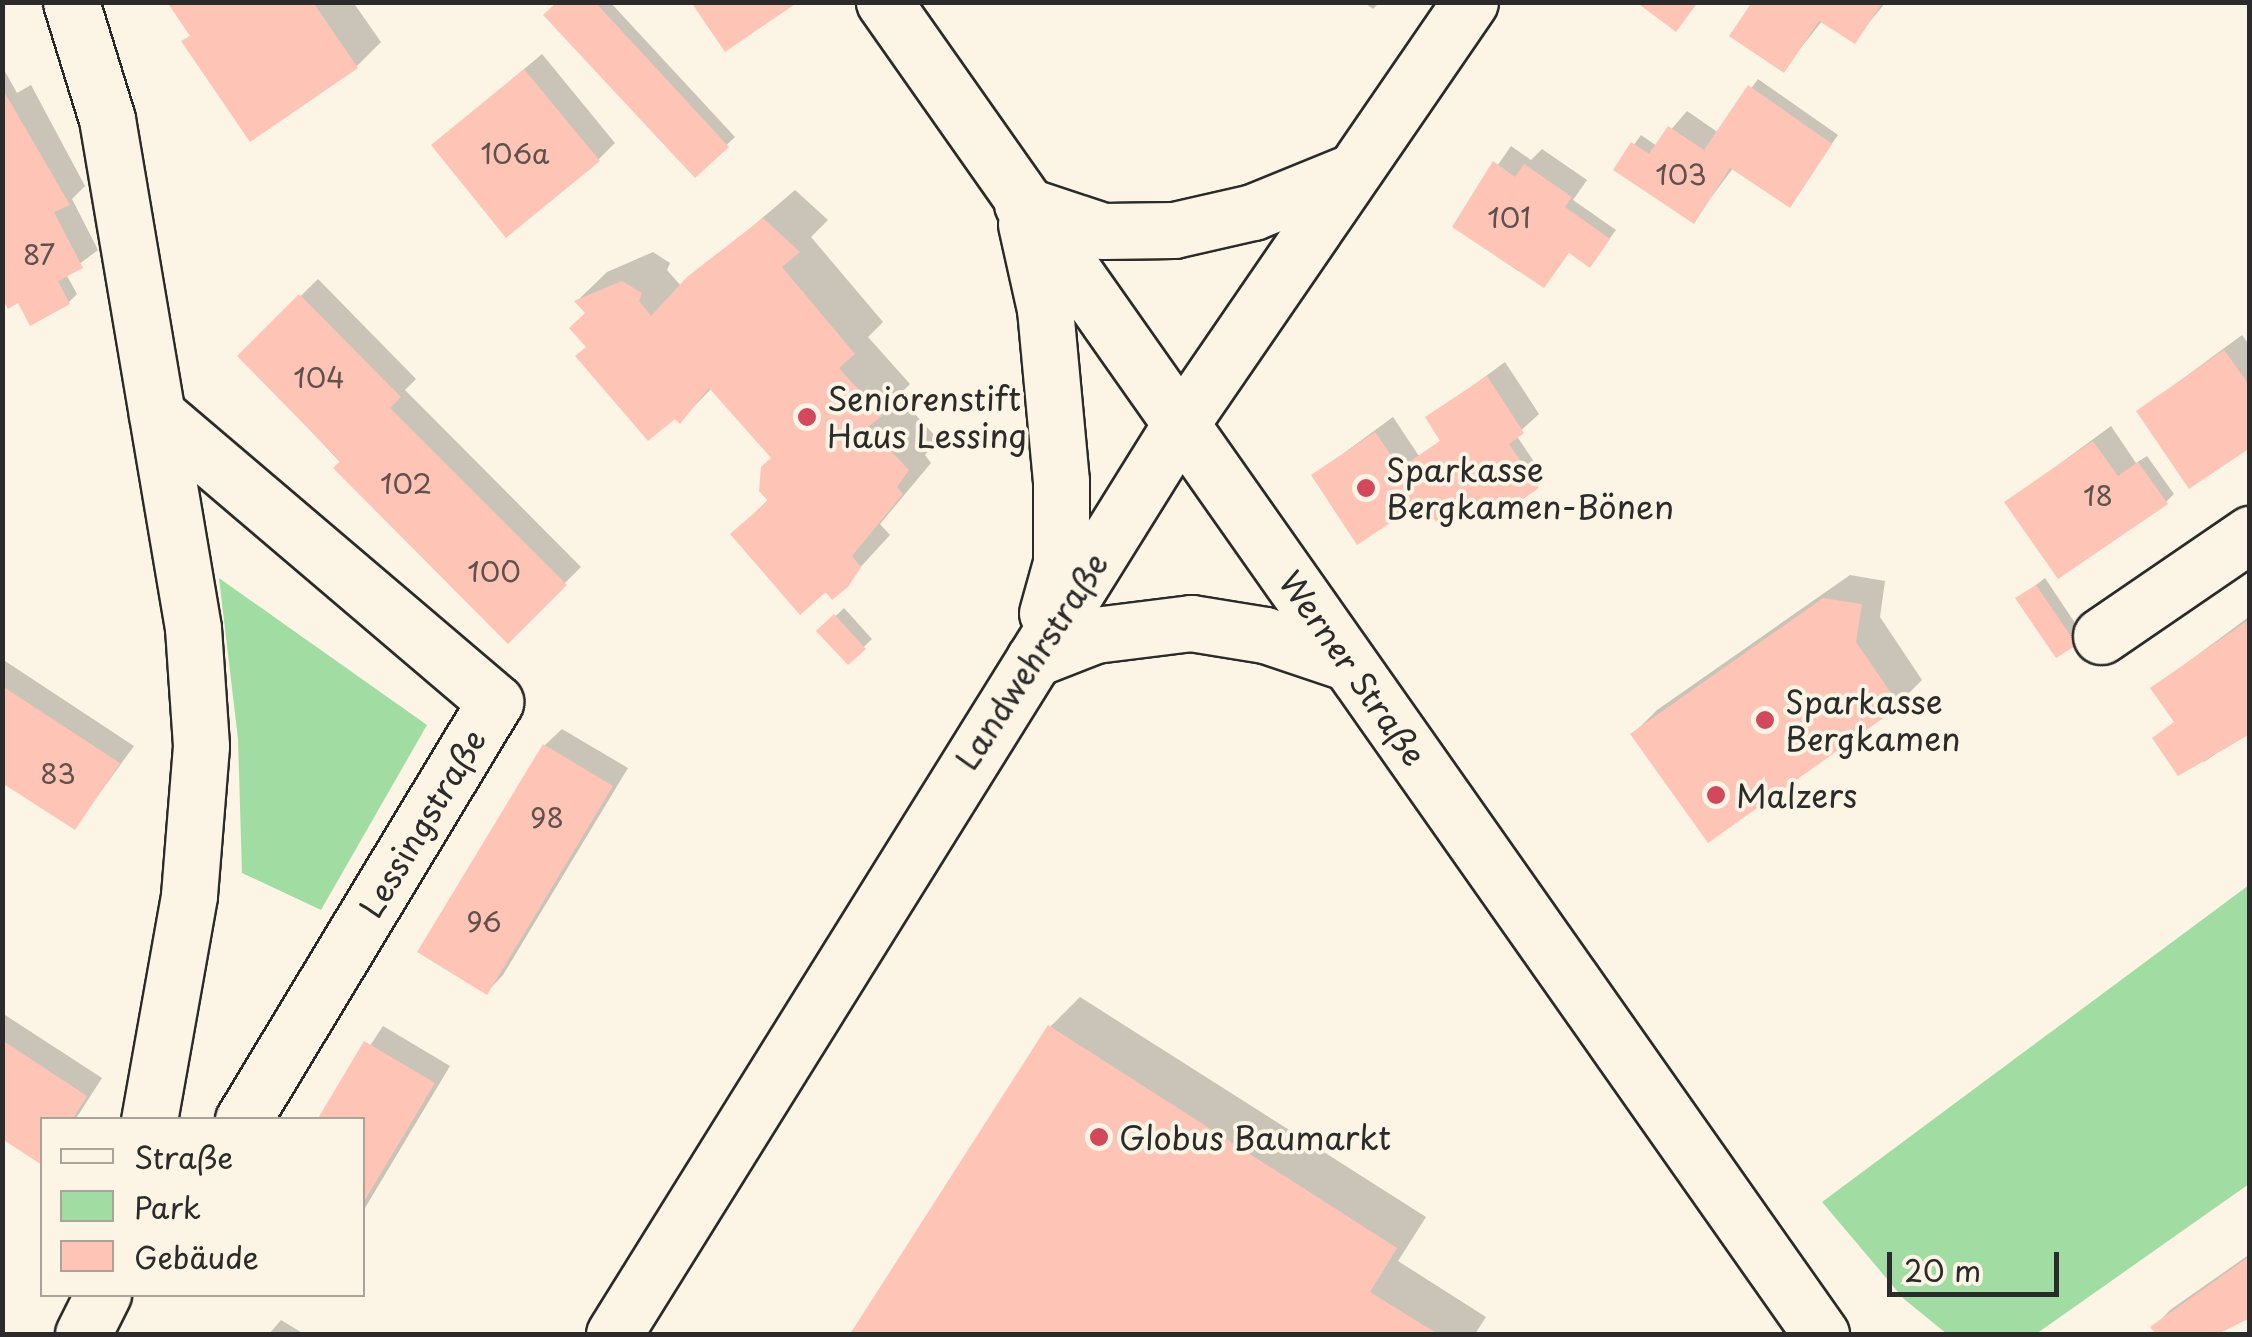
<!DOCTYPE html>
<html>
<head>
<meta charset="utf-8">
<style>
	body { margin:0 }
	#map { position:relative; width:2252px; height:1337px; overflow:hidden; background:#fcf5e5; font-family:"Playpen Sans",sans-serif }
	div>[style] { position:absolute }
	.green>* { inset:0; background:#a1dda3 }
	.shadow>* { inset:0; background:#0003 }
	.building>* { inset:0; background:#fec4b6 }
	.roads { filter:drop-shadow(2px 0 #2b2b2b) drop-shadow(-2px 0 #2b2b2b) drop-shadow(0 2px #2b2b2b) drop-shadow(0 -2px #2b2b2b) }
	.minor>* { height:55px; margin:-27.5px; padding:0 27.5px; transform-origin:27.5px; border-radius:27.5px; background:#fcf5e5 }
	.major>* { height:55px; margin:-27.5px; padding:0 27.5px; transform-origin:27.5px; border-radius:27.5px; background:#fcf5e5 }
	.dots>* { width:28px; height:28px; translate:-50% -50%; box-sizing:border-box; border:5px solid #fcf5e5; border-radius:50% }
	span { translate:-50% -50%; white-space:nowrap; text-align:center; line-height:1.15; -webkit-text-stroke:8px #fcf5e5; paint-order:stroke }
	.number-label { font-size:28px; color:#60514e }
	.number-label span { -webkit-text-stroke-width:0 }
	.poi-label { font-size:32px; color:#2b2b2b }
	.left { translate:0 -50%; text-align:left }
	.street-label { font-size:32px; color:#2b2b2b }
	.frame { position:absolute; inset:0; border:5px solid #2b2b2b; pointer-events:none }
	.legend { position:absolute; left:40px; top:1117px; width:325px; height:180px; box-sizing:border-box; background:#fcf5e5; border:2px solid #a8a49b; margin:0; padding:12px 18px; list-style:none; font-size:30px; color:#2b2b2b }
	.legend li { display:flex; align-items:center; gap:20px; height:50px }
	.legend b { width:50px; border:2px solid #a8a49b }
	.scale { position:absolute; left:1887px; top:1252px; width:172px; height:45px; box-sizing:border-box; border:5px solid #2b2b2b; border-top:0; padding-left:12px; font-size:30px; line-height:35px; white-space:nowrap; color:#2b2b2b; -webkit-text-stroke:8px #fcf5e5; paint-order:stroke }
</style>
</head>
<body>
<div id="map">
	<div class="green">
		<i style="clip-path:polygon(219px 578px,427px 725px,321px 910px,242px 873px,238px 739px)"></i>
		<i style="clip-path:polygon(2249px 885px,2249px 1184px,2036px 1334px,1947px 1334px,1904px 1299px,1822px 1202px)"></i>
	</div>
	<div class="shadow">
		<i style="clip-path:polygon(170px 2px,353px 2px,381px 42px,357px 66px,184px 42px,192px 34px)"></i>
		<i style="clip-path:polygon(560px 2px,610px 2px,735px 137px,695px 175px)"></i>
		<i style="clip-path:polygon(1363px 2px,1380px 2px,1373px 9px)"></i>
		<i style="clip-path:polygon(1755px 2px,1886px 2px,1854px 41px,1823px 20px,1783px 70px)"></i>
		<i style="clip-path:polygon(542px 54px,615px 143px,598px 160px,434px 145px)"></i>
		<i style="clip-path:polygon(2px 66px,17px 93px,31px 85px,85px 186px,72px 199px,98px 250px,66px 274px,77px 294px,69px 302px,2px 293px)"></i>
		<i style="clip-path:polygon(1758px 79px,1838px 135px,1789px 205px,1734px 167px,1694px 220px,1616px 169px,1641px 135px,1657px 146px,1687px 111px,1719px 133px)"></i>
		<i style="clip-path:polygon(1511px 146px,1531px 160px,1542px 149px,1587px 180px,1573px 200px,1616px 230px,1590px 265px,1570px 251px,1551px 277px,1518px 271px,1455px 227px)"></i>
		<i style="clip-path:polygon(795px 190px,828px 220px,811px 237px,883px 322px,868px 337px,910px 384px,898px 396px,937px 438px,925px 455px,931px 463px,880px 524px,890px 535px,833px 597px,733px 534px,769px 499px,774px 458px,712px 388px,680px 421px,588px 346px,588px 313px,577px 301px,607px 272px,653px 252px,670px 263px,667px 270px,682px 287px)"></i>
		<i style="clip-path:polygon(318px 279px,416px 379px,405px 390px,581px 567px,508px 640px,240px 356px)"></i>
		<i style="clip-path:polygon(2242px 335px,2250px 346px,2250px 444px,2139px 411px)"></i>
		<i style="clip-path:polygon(1505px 362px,1539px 414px,1516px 435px,1545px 478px,1538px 486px,1461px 502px,1314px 475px,1393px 417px,1419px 456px,1443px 439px,1429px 418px)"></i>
		<i style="clip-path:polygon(2111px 426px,2136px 463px,2147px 456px,2174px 494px,2166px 502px,2008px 502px)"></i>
		<i style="clip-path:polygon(1850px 575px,1885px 581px,1880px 617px,1922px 680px,1898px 704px,1633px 734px,1657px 710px)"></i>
		<i style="clip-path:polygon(2045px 578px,2083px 635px,2075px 643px,2019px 598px)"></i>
		<i style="clip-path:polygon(844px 608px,872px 639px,848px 662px,819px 632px)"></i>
		<i style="clip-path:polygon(2250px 616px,2250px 730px,2204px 762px,2153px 688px)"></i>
		<i style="clip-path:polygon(2px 659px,134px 746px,75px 827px,2px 780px)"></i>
		<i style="clip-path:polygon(562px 729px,628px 768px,503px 975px,487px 992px,420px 951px,545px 745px)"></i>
		<i style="clip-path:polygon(1080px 997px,1426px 1217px,1398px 1261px,1486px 1317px,1475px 1334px,853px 1334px,1050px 1027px)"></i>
		<i style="clip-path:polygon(2px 1013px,102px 1078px,75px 1120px,42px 1120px,42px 1161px,2px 1136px)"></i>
		<i style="clip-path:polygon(383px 1026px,450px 1066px,362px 1213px,362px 1120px,321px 1120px)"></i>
		<i style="clip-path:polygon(2250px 1254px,2250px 1314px,2214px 1334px,2159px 1334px,2154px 1327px,2170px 1310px)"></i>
		<i style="clip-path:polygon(281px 1320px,304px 1334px,269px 1334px)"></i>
	</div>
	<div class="building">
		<i style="clip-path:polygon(167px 2px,313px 2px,358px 68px,250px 142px,181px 41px,190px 36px)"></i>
		<i style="clip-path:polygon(557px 2px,595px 2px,729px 147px,695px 178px,543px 15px)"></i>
		<i style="clip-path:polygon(691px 2px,798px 2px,725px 52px)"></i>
		<i style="clip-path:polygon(1636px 2px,1698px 2px,1676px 32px)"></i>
		<i style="clip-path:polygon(1752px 2px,1883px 2px,1855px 44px,1819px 21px,1784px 73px,1729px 36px)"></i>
		<i style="clip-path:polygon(524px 69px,600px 161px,506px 238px,431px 145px)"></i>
		<i style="clip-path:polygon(1748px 85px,1832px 144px,1790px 208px,1730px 168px,1694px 224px,1613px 170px,1631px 142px,1649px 154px,1668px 126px,1704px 150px)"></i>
		<i style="clip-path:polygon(2px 88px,70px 205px,54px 212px,83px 268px,58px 281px,70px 304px,30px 326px,18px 303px,8px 309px,2px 299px)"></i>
		<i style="clip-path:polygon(1493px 161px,1515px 177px,1524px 164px,1572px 197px,1565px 207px,1610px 239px,1590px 268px,1569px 253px,1544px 288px,1452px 227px)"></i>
		<i style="clip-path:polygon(763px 218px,800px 252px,782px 267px,855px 354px,839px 368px,882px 416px,868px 427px,909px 470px,897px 487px,903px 494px,852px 556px,861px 567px,848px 587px,832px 600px,826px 592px,800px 615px,730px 534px,768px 501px,759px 491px,761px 467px,771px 458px,709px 388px,680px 424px,675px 419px,648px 441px,575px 356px,586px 347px,569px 328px,585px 313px,574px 301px,622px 281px,642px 293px,639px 301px,651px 316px,687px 277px)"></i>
		<i style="clip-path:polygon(299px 294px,401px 397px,390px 408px,567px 585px,508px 644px,333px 468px,340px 461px,237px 356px)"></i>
		<i style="clip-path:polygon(2224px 350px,2250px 386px,2250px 448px,2189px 489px,2136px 411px)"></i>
		<i style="clip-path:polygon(1487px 376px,1524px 433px,1509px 444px,1539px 488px,1498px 516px,1461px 504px,1436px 522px,1422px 502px,1357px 545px,1311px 475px,1375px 432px,1400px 468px,1440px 441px,1425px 417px)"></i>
		<i style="clip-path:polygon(2093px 441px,2118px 476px,2138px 462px,2168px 504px,2058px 579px,2004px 502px)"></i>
		<i style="clip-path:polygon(2036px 585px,2077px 645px,2056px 658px,2015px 598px)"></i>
		<i style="clip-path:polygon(1823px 598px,1862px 604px,1856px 642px,1900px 706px,1708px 843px,1630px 734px)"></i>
		<i style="clip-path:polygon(834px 614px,866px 649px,848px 665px,816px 631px)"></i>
		<i style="clip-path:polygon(2250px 619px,2250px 734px,2178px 776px,2152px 738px,2174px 722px,2150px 688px)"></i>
		<i style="clip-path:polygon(2px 686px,120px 763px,75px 830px,2px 783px)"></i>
		<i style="clip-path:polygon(543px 744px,613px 786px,487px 995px,417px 952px)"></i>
		<i style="clip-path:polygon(1048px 1025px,1397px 1248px,1370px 1292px,1438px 1334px,850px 1334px)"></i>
		<i style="clip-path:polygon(2px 1040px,87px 1096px,72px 1120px,42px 1120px,42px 1165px,2px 1139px)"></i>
		<i style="clip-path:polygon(364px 1041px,435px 1083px,362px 1205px,362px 1120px,317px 1120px)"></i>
		<i style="clip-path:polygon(2250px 1256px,2250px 1318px,2218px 1334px,2156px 1334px,2150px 1327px)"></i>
	</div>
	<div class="roads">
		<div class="minor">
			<i style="left:71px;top:2px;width:122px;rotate:72.9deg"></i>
			<i style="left:107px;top:119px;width:516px;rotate:80.41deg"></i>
			<i style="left:193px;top:628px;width:118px;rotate:86.1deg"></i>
			<i style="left:201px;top:746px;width:150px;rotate:94.6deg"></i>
			<i style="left:189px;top:896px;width:228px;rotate:100.1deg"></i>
			<i style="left:157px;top:414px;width:444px;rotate:40.4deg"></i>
			<i style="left:495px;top:702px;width:488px;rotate:121.1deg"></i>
			<i style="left:2101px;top:636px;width:181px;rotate:-34.4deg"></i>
			<i style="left:83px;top:1334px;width:45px;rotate:-63.4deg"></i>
		</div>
		<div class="major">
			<i style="left:884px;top:2px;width:1629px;rotate:54.88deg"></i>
			<i style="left:1022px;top:204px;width:85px;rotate:18.4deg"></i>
			<i style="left:1103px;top:231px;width:71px;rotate:-0.8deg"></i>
			<i style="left:1174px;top:230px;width:81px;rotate:-12.8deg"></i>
			<i style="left:1253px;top:212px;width:106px;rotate:-22.2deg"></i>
			<i style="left:1026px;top:224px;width:87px;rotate:77.4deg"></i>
			<i style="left:1045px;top:309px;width:173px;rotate:84.7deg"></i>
			<i style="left:1061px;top:481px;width:82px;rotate:90deg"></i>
			<i style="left:1061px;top:563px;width:52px;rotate:105.6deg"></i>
			<i style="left:1034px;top:659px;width:66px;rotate:-21.5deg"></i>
			<i style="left:1095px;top:635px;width:97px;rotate:-7.1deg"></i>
			<i style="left:1191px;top:623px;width:75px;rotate:9.2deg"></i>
			<i style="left:1265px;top:635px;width:88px;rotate:18.6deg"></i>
			<i style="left:614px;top:1334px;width:1074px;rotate:-58.09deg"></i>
			<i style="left:1182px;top:422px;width:509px;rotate:-55.56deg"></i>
		</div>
	</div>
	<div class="dots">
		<i style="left:807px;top:417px;background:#d1495b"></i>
		<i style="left:1366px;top:488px;background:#d1495b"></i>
		<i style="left:1765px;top:720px;background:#d1495b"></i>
		<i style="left:1716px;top:795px;background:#d1495b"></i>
		<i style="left:1099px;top:1137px;background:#d1495b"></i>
	</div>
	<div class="number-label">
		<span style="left:515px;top:153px">106a</span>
		<span style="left:1681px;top:174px">103</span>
		<span style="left:1509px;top:217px">101</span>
		<span style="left:39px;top:254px">87</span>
		<span style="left:319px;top:377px">104</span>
		<span style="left:406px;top:483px">102</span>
		<span style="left:2098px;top:495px">18</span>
		<span style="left:494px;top:571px">100</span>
		<span style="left:58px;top:773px">83</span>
		<span style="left:547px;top:817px">98</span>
		<span style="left:484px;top:921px">96</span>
	</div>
	<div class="poi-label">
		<span class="left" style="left:827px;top:417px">Seniorenstift<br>Haus Lessing</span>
		<span class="left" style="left:1386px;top:488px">Sparkasse<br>Bergkamen-Bönen</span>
		<span class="left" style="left:1785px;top:720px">Sparkasse<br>Bergkamen</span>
		<span class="left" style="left:1736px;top:795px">Malzers</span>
		<span class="left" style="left:1119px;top:1137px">Globus Baumarkt</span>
	</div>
	<div class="street-label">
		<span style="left:1031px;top:661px;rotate:-57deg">Landwehrstraße</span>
		<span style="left:1353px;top:668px;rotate:55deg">Werner Straße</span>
		<span style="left:422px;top:823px;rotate:-59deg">Lessingstraße</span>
	</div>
	<div class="frame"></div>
	<ul class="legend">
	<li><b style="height:12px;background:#fcf5e5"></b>Straße</li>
	<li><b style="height:28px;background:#a1dda3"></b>Park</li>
	<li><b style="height:28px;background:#fec4b6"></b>Gebäude</li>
	</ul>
	<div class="scale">20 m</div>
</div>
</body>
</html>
